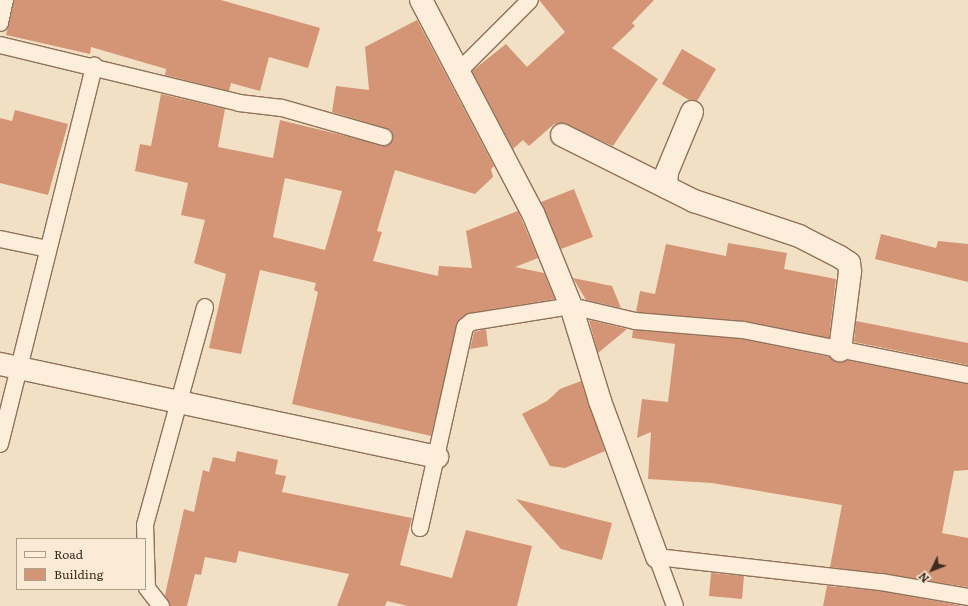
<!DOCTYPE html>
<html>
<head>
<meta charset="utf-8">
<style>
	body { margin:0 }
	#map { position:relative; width:968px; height:606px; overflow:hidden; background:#f2e0c5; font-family:Literata,serif }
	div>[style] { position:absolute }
	.building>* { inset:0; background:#d49577 }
	.roads { filter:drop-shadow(1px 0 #907159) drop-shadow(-1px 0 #907159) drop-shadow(0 1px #907159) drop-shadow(0 -1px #907159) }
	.service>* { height:16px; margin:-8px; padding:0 8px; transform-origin:8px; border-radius:8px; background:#fceeda }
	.minor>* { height:22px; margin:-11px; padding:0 11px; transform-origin:11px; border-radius:11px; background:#fceeda }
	span { translate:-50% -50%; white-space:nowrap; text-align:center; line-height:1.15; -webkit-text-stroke:3.5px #f9ebd6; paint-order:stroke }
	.legend { position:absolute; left:16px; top:538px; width:130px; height:52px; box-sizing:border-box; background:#f9ebd6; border:1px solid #ae9e8c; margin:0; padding:5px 7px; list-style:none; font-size:12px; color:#3e2b1e }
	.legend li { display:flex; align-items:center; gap:8px; height:20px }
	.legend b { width:20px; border:1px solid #ae9e8c }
	.north { position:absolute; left:912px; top:550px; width:40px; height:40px; -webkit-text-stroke:3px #f9ebd6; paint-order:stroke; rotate:227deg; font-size:11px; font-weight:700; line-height:16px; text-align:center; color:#3e2b1e }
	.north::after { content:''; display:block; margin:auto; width:14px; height:18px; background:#3e2b1e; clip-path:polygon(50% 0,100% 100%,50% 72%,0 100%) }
</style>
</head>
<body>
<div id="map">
	<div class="building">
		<i style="clip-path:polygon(14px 0,221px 0,320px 28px,308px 68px,269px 57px,260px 91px,231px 83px,229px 91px,165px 75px,166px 69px,91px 47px,90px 54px,6px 35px)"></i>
		<i style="clip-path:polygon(539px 0,654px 0,632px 23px,635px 26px,612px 48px,658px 79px,613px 146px,562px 123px,554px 124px,529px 146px,523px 140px,513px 149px,472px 71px,506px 44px,527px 67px,565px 32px)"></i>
		<i style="clip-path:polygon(evenodd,417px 20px,494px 166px,491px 169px,493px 177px,475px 194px,395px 170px,377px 231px,382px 232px,373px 261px,438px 276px,439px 266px,472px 268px,466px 231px,518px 211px,538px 258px,515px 267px,544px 273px,555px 299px,470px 313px,459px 320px,431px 436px,292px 404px,318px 292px,314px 290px,316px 283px,260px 270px,241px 354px,209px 348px,226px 274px,194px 263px,205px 220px,181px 215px,188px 183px,135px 171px,140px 144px,151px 146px,161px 94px,225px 109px,218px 147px,273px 158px,280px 120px,387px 146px,393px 139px,391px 130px,332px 112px,336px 86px,369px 90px,365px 47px,417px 20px,285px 178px,342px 191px,325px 250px,273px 237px,285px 178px)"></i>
		<i style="clip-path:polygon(682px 49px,716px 69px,697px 101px,689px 100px,662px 84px)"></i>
		<i style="clip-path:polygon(15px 110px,68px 124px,48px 195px,0 183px,0 118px,12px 121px)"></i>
		<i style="clip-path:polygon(574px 189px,593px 237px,561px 249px,541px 202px)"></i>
		<i style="clip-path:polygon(881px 234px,936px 248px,938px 241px,968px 244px,968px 282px,875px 259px)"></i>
		<i style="clip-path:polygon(728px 243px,787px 253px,784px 269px,836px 279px,829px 338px,744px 321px,636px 312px,640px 291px,655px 294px,666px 244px,726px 256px)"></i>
		<i style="clip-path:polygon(573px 278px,612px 286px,621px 308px,586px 300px)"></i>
		<i style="clip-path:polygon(589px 320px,627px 329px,598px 353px)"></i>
		<i style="clip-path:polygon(856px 321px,968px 343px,968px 365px,854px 342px)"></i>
		<i style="clip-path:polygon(486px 329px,488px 346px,470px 349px,474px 332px)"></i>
		<i style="clip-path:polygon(633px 330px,742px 339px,830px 357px,838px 362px,846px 360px,968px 384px,968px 470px,954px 471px,942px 533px,968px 538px,968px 587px,830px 567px,842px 505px,712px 483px,648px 479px,651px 432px,637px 438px,642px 399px,668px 402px,675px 344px,632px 338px)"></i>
		<i style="clip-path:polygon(581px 381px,605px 451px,565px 468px,550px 466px,522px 414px,547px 401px,560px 389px)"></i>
		<i style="clip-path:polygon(237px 451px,278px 460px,275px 474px,286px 476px,282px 492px,412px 518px,400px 565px,452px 578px,466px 530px,532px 546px,517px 606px,408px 606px,387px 601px,385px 606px,337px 606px,349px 574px,239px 551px,236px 563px,205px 557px,201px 575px,195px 574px,187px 606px,170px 606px,165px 595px,184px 509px,194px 512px,203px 470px,209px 472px,213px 457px,235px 462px)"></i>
		<i style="clip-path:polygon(516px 499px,612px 523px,602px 560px,561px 549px)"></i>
		<i style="clip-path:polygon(711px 573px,744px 576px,742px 599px,709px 596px)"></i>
		<i style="clip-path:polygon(827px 586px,880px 591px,964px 606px,823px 606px)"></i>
	</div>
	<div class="roads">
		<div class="service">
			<i style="left:0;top:23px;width:24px;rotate:-78deg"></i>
			<i style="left:0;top:45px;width:246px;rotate:13.6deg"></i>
			<i style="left:239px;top:103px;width:43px;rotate:6.6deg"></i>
			<i style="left:282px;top:108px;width:106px;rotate:15.9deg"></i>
			<i style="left:459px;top:71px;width:100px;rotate:-45deg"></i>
			<i style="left:0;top:239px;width:49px;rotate:11.8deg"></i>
			<i style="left:0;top:444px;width:390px;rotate:-76deg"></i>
			<i style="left:420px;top:528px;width:206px;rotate:-77.4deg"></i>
			<i style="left:465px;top:327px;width:8px;rotate:-40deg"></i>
			<i style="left:471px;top:322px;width:101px;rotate:-9.1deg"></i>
			<i style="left:571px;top:306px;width:66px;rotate:13.2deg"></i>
			<i style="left:635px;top:321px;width:108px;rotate:4.8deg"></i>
			<i style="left:743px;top:330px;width:229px;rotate:11.3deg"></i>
			<i style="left:161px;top:606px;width:23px;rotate:-128deg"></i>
			<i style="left:147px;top:588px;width:63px;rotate:-91.8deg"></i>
			<i style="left:145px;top:525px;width:226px;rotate:-74.6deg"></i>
			<i style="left:675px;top:606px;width:52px;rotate:-110.2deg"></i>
			<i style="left:657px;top:557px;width:225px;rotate:6.4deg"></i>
			<i style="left:881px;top:582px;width:88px;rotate:9.8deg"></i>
		</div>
		<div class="minor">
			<i style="left:421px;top:0;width:241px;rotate:62.3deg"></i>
			<i style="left:533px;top:213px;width:100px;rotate:67.8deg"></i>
			<i style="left:571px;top:306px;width:99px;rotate:73deg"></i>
			<i style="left:600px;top:401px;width:166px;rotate:69.9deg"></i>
			<i style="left:562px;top:135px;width:148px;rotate:26.6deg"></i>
			<i style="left:694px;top:201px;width:111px;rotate:18.4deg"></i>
			<i style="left:799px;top:236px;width:46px;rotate:27.1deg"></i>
			<i style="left:840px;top:257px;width:11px;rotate:34deg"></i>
			<i style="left:849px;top:263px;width:9px;rotate:84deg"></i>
			<i style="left:850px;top:272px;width:79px;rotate:97.3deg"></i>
			<i style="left:666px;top:187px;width:15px;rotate:-86deg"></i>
			<i style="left:667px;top:172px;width:65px;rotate:-67.4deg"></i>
			<i style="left:0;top:364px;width:447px;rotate:12deg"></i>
		</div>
	</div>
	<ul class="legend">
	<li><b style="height:5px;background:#fceeda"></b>Road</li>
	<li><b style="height:11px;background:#d49577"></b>Building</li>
	</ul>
	<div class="north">N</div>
</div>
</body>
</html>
